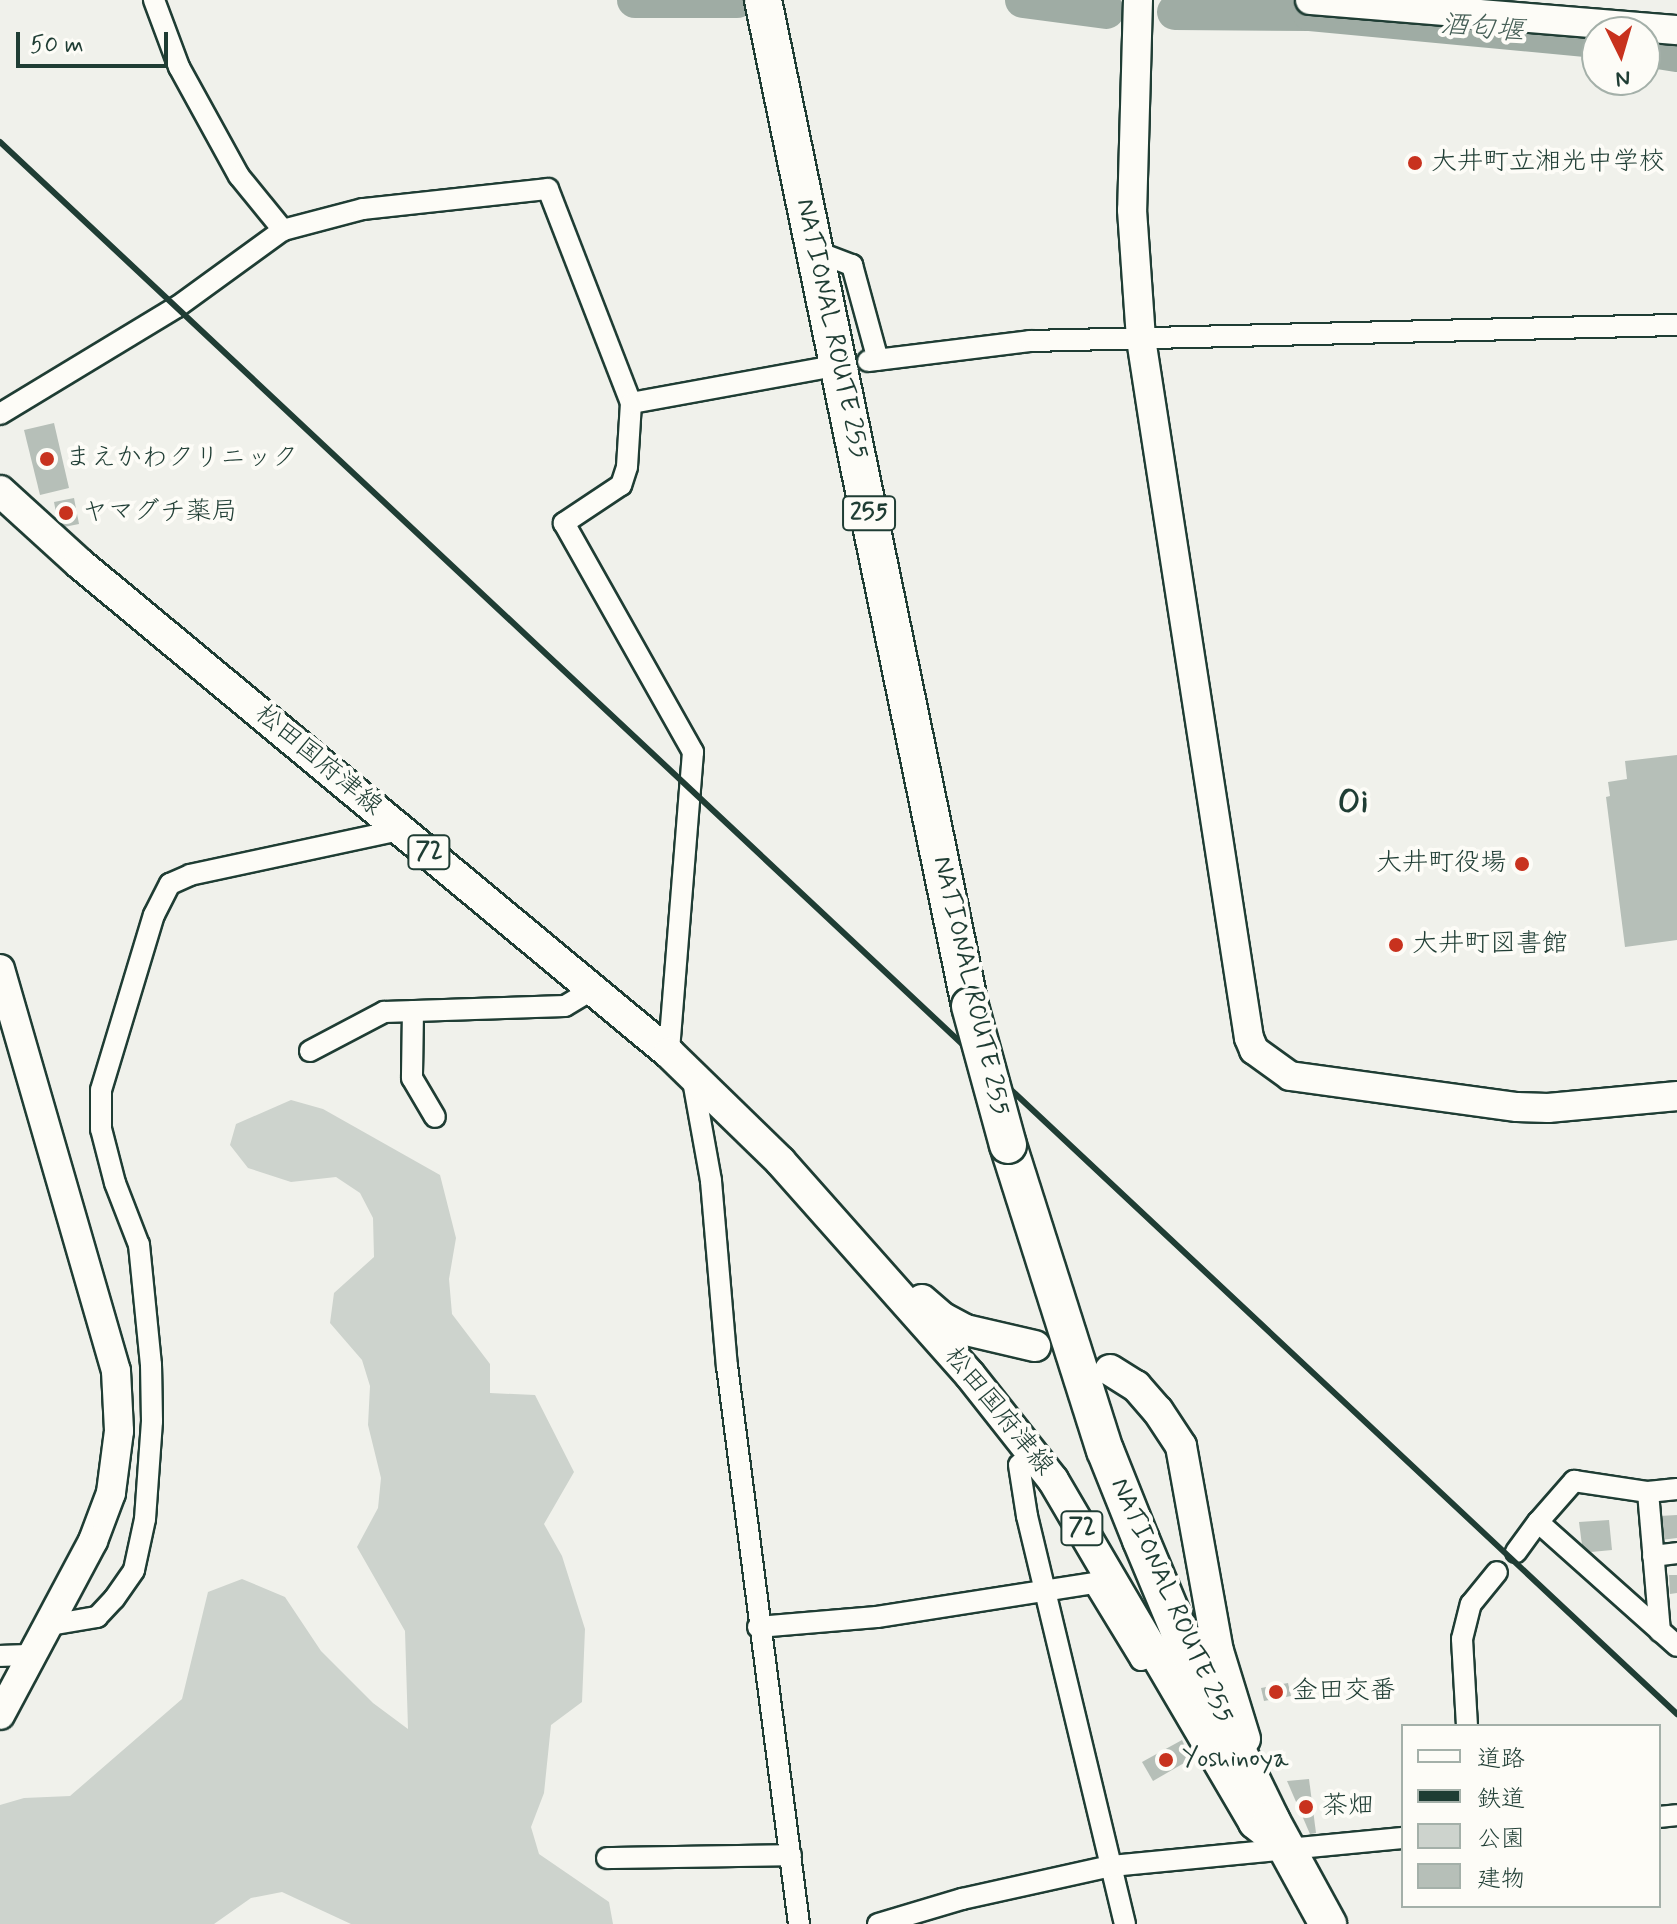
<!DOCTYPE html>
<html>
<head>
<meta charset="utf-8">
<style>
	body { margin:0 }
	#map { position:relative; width:1677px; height:1924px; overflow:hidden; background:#f0f1eb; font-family:Mynerve,"Klee One",sans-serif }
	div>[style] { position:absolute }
	.green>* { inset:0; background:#cdd3cd }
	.river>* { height:36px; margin:-18px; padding:0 18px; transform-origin:18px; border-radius:18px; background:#9faca4 }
	.building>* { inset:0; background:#b6bfb8 }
	.roads { filter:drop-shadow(2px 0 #1f3d34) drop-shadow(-2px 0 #1f3d34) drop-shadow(0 2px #1f3d34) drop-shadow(0 -2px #1f3d34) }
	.street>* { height:20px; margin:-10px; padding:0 10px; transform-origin:10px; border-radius:10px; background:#fdfcf7 }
	.secondary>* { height:28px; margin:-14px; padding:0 14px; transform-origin:14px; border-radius:14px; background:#fdfcf7 }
	.primary>* { height:30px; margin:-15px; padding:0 15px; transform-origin:15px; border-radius:15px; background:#fdfcf7 }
	.highway>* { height:36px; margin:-18px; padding:0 18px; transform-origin:18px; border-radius:18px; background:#fdfcf7 }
	.rail>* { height:6px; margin:-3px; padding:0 3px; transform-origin:3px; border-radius:3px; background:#1f3d34 }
	.bridges { filter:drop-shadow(2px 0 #1f3d34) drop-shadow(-2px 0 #1f3d34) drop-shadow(0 2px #1f3d34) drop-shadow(0 -2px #1f3d34) }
	.highway-bridge>* { height:36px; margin:-18px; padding:0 18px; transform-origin:18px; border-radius:18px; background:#fdfcf7 }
	.dots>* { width:22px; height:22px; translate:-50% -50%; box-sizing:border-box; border:4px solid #fdfcf7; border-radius:50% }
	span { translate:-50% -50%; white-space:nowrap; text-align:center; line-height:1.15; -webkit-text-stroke:8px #fdfcf7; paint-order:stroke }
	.shield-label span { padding:2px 6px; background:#fdfcf7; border:2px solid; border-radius:6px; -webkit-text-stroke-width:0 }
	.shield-label { font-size:24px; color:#1f3d34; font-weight:700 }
	.poi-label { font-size:26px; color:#1f3d34 }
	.left { translate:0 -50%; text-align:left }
	.right { translate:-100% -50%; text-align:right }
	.street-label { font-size:26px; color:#1f3d34 }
	.water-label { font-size:28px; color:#455e56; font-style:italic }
	.district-label { font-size:34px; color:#1f3d34; font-weight:700 }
	.legend { position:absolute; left:1401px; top:1724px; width:260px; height:184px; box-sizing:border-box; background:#fdfcf7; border:2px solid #a4b0a9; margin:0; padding:10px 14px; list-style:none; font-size:24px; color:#1f3d34 }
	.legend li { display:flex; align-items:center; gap:16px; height:40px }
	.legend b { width:40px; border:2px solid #a4b0a9 }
	.north { position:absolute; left:1581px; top:16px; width:80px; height:80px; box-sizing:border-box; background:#fdfcf7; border:2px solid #a4b0a9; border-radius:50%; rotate:175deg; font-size:22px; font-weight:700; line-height:32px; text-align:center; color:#1f3d34 }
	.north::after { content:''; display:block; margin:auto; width:28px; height:36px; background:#c8321e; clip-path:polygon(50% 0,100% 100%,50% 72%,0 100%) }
	.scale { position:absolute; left:16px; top:32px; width:152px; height:36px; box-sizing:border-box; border:4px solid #1f3d34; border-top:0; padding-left:10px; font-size:24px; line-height:28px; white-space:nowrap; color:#1f3d34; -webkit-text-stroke:6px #fdfcf7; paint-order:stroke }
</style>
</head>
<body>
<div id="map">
	<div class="green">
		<i style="clip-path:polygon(291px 1100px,323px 1109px,440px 1175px,456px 1238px,449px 1279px,452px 1314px,490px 1364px,490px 1393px,535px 1395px,574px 1472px,544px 1524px,562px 1556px,585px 1629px,582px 1702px,551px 1725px,544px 1793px,531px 1827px,539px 1854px,609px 1902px,613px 1924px,351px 1924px,282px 1892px,251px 1898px,214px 1924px,0 1924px,0 1805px,24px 1798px,70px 1796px,182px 1699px,208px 1592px,242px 1579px,285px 1597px,321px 1651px,373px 1703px,408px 1729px,405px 1631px,357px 1547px,378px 1508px,381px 1478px,368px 1425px,370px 1386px,362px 1360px,330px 1323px,334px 1293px,374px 1257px,373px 1218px,360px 1193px,336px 1177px,291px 1182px,248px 1168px,230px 1145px,236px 1124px)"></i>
	</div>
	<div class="river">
		<i style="left:635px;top:0;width:102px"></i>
		<i style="left:1023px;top:0;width:84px;rotate:7.5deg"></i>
		<i style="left:1175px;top:12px;width:135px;rotate:0.4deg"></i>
		<i style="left:1310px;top:13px;width:288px;rotate:5.4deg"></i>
		<i style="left:1645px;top:49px;width:32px;rotate:9deg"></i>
	</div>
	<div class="building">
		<i style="clip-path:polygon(54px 423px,69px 488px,40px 495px,24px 430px)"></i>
		<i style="clip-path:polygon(74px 498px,79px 524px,59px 528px,54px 502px)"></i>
		<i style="clip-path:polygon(1677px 755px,1677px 940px,1625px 947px,1606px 797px,1610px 796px,1608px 782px,1627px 779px,1625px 761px)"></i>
		<i style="clip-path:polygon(1677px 1515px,1677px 1538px,1661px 1540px,1659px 1516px)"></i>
		<i style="clip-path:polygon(1609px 1520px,1612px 1550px,1591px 1552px,1582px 1545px,1579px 1522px)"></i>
		<i style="clip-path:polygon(1669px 1575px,1677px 1575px,1677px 1593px,1670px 1594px)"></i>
		<i style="clip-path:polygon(1288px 1683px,1291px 1696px,1264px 1701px,1261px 1688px)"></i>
		<i style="clip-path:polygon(1182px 1740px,1191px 1759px,1153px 1781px,1142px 1762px)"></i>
		<i style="clip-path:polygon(1309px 1779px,1316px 1833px,1310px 1834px,1287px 1781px)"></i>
	</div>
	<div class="roads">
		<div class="street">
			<i style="left:154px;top:0;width:72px;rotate:69.5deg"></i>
			<i style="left:179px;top:67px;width:124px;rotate:61.2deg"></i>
			<i style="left:239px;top:176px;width:70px;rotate:50.8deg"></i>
			<i style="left:815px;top:251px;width:40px;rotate:21deg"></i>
			<i style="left:852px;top:265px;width:98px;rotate:74.7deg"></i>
			<i style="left:868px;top:361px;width:163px;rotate:-7deg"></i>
			<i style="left:1030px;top:341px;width:647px;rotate:-1.42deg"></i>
			<i style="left:631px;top:403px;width:64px;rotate:93.6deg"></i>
			<i style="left:627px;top:467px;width:19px;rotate:108deg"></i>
			<i style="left:621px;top:485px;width:69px;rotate:146.3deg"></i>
			<i style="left:564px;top:523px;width:263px;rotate:60.6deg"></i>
			<i style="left:693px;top:752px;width:302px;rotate:94.6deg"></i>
			<i style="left:0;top:414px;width:207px;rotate:-31.2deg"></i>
			<i style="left:177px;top:307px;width:131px;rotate:-36deg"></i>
			<i style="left:283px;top:230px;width:83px;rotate:-14.7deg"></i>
			<i style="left:363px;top:209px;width:186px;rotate:-6.2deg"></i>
			<i style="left:548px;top:189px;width:230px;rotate:68.8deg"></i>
			<i style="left:631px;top:403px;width:196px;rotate:-10.3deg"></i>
			<i style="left:413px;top:1011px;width:67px;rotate:90.9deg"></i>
			<i style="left:412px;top:1078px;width:45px;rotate:59.5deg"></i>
			<i style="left:310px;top:1051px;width:84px;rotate:-27.8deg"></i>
			<i style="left:384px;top:1012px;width:181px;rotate:-1.9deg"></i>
			<i style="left:565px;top:1006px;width:33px;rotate:-31deg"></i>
			<i style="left:692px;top:1075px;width:108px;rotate:79.8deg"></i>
			<i style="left:711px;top:1181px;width:186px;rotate:85.1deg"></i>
			<i style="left:727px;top:1366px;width:563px;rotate:82.65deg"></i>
			<i style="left:1019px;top:1465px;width:52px;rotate:81.1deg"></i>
			<i style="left:1027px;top:1516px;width:420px;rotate:76.5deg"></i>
			<i style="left:1648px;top:1492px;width:140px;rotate:85.1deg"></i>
			<i style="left:1538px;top:1522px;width:55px;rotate:-48.7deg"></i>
			<i style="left:1574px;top:1481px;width:75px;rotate:8.5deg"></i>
			<i style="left:1648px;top:1492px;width:29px;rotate:-6deg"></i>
			<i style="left:1516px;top:1552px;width:37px;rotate:-54deg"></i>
			<i style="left:1538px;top:1522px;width:186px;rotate:41.7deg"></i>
			<i style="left:1653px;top:1556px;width:24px;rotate:-7deg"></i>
			<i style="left:1094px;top:1583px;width:90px;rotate:58.6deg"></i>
			<i style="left:1141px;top:1660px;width:15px;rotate:-23deg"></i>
			<i style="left:50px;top:1625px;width:48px;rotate:-9.7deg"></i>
			<i style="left:97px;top:1617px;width:25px;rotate:-47deg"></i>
			<i style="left:114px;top:1599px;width:35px;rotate:-55deg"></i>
			<i style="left:134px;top:1570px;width:52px;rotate:-77.8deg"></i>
			<i style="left:145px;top:1519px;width:98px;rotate:-85.9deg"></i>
			<i style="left:152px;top:1421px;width:56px;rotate:-91deg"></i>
			<i style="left:151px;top:1365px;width:121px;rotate:-95.7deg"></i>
			<i style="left:139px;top:1245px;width:66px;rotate:-111.2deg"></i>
			<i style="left:115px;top:1183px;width:56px;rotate:-104.5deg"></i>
			<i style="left:101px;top:1129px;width:39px;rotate:-90deg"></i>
			<i style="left:101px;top:1090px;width:183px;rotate:-73.2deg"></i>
			<i style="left:154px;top:915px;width:35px;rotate:-63deg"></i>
			<i style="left:170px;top:884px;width:22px;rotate:-24deg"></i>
			<i style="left:190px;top:875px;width:215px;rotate:-12.1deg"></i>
			<i style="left:758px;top:1627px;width:119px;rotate:-4.8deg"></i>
			<i style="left:877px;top:1617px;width:227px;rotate:-8.9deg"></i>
			<i style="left:0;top:1656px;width:33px;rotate:-2deg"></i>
			<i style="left:1467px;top:1726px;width:87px;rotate:-93.3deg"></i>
			<i style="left:1462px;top:1639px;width:36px;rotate:-76deg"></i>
			<i style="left:1471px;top:1604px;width:41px;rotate:-50.9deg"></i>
			<i style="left:1659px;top:1817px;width:18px;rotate:-6deg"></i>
			<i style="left:607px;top:1858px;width:184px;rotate:-0.9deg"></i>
			<i style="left:878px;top:1924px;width:88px;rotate:-16.6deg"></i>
			<i style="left:962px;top:1899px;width:153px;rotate:-12.5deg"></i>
			<i style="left:1111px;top:1866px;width:293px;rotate:-5.5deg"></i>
		</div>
		<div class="secondary">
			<i style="left:1138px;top:0;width:210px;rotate:91.6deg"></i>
			<i style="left:1132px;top:210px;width:129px;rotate:86deg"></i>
			<i style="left:1141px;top:339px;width:707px;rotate:81.22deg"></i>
			<i style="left:1249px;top:1038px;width:13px;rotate:67deg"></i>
			<i style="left:1254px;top:1050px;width:44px;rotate:35.8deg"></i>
			<i style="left:1290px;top:1076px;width:229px;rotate:7.8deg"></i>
			<i style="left:1517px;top:1107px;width:31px;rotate:2deg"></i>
			<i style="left:1548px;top:1108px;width:130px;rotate:-5.3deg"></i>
			<i style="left:1310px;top:0;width:368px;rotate:4.7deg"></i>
			<i style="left:0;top:969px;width:418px;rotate:73.9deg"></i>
			<i style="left:116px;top:1371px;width:60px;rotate:87.1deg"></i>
			<i style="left:119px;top:1431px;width:63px;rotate:97.4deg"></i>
			<i style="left:111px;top:1493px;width:51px;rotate:110.6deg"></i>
			<i style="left:93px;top:1541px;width:197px;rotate:118.1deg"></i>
		</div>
		<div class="primary">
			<i style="left:0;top:491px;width:107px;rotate:42.3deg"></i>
			<i style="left:79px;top:563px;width:767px;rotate:39.71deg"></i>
			<i style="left:669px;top:1053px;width:155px;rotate:44.2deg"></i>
			<i style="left:780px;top:1161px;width:286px;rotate:48.4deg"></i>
			<i style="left:970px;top:1375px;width:134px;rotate:51.7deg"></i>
			<i style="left:1053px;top:1480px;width:398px;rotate:59.6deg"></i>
			<i style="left:1254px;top:1823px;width:19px;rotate:39deg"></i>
			<i style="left:922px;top:1300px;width:28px;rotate:41deg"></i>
			<i style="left:943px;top:1318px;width:26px;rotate:28deg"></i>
			<i style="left:966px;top:1330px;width:71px;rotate:13.1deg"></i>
			<i style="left:1110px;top:1370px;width:31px;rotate:32deg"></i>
			<i style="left:1136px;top:1386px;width:33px;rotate:49deg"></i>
			<i style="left:1158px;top:1411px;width:42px;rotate:56.7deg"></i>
			<i style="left:1181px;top:1446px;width:208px;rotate:79.8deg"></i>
			<i style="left:1218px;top:1651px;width:92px;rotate:72.9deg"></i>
		</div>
		<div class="highway">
			<i style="left:763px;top:0;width:1027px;rotate:78.37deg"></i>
			<i style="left:1008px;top:1145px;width:320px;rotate:72.4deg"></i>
			<i style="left:1105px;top:1450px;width:97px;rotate:68.2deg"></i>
			<i style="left:1141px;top:1540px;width:99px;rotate:67.3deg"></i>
			<i style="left:1179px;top:1631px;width:210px;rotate:64deg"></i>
			<i style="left:1271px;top:1820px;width:119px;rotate:61.3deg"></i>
		</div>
	</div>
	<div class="rail">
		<i style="left:0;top:142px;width:2299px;rotate:43.15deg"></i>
	</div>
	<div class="bridges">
		<div class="highway-bridge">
			<i style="left:970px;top:1006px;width:144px;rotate:74.7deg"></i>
		</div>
	</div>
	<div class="dots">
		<i style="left:1415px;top:163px;background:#c8321e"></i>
		<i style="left:47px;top:459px;background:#c8321e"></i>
		<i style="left:66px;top:513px;background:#c8321e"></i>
		<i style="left:1522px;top:864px;background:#c8321e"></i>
		<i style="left:1396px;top:945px;background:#c8321e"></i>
		<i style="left:1276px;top:1692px;background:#c8321e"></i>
		<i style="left:1166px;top:1760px;background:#c8321e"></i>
		<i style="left:1306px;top:1807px;background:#c8321e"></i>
	</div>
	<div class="shield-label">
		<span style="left:869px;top:513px">255</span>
		<span style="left:429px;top:852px">72</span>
		<span style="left:1082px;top:1528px">72</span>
	</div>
	<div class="poi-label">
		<span class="left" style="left:1431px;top:163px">大井町立湘光中学校</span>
		<span class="left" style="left:65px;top:459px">まえかわクリニック</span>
		<span class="left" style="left:82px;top:513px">ヤマグチ薬局</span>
		<span class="right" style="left:1506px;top:864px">大井町役場</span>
		<span class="left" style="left:1412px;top:945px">大井町図書館</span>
		<span class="left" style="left:1292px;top:1692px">金田交番</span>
		<span class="left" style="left:1182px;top:1760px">Yoshinoya</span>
		<span class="left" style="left:1322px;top:1807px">茶畑</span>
	</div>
	<div class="street-label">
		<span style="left:831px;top:329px;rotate:78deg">NATIONAL ROUTE 255</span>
		<span style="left:318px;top:761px;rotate:40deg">松田国府津線</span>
		<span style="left:970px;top:986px;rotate:77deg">NATIONAL ROUTE 255</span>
		<span style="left:998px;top:1412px;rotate:51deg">松田国府津線</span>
		<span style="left:1171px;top:1601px;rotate:66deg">NATIONAL ROUTE 255</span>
	</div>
	<div class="water-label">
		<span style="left:1482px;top:29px;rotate:5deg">酒匂堰</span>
	</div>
	<div class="district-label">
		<span style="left:1353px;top:803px">Oi</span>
	</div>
	<ul class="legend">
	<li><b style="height:10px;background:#fdfcf7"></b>道路</li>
	<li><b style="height:10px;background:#1f3d34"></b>鉄道</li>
	<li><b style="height:22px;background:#cdd3cd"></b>公園</li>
	<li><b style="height:22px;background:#b6bfb8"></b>建物</li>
	</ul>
	<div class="north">N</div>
	<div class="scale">50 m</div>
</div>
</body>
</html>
